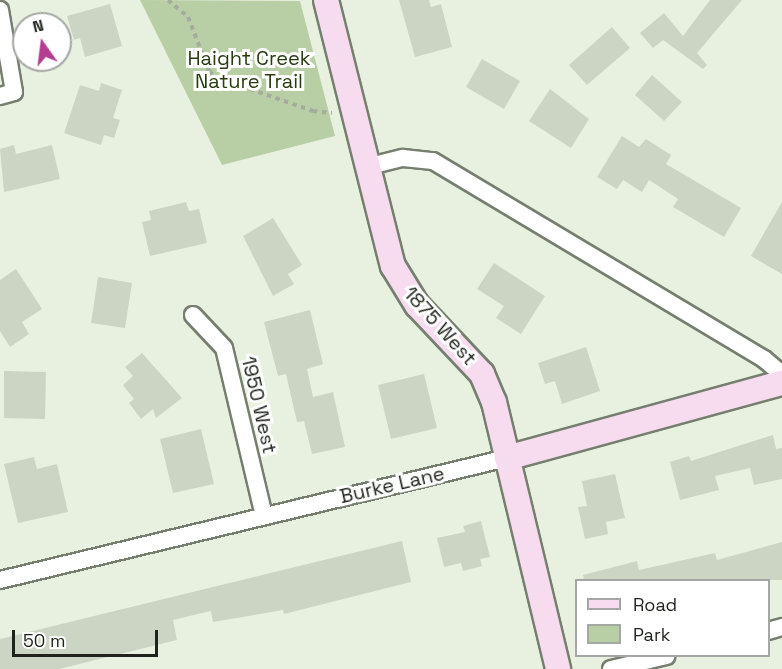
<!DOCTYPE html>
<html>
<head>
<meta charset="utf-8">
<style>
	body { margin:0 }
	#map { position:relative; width:782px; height:669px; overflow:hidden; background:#e8f1df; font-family:"Space Grotesk",sans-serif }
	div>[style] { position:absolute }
	.green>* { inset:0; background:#b8cea4 }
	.building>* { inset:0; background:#ccd5c4 }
	.path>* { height:4px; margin-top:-2px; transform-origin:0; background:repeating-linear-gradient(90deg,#a5ac9e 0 4.5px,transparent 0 9px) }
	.roads { filter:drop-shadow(2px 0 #767f6f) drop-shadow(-2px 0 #767f6f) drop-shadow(0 2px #767f6f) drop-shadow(0 -2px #767f6f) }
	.street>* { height:16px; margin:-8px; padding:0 8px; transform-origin:8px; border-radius:8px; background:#fff }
	.secondary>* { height:24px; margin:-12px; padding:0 12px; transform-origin:12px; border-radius:12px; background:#f7dbee }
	span { translate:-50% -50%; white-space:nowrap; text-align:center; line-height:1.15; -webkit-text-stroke:6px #fff; paint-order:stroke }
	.park-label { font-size:20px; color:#283c11 }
	.street-label { font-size:20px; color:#1f231c }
	.legend { position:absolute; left:575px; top:579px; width:195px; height:78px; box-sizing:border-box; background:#fff; border:2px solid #a5a7a4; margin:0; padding:8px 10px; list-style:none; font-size:18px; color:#1f231c }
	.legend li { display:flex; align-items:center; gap:12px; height:30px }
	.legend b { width:30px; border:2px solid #a5a7a4 }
	.north { position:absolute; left:12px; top:12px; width:60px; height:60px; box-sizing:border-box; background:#fff; border:2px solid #a5a7a4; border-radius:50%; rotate:346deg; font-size:16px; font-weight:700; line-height:24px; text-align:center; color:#1f231c }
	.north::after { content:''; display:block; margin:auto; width:21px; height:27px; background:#b43d92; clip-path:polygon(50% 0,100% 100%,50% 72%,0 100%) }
	.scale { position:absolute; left:12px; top:630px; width:146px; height:27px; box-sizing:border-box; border:3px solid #1f231c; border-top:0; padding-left:8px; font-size:18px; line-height:21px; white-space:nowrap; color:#1f231c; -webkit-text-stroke:4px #fff; paint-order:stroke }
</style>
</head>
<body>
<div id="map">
	<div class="green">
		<i style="clip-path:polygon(140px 0,300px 1px,335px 136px,222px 165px)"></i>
	</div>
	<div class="building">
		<i style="clip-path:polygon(399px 0,429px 0,431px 7px,441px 4px,452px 47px,415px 57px)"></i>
		<i style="clip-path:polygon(710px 0,742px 0,697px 53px,707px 65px,703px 69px,663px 40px,653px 48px,640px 33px,664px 13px,683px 36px)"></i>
		<i style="clip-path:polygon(110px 4px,122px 46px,85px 57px,80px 38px,74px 40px,67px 16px)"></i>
		<i style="clip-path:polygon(612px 27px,630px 48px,587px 85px,569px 65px)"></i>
		<i style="clip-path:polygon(482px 59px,520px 81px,504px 109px,466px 87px)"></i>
		<i style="clip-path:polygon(652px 75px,682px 102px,664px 121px,635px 95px)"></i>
		<i style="clip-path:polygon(101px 83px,122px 90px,113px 118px,120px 120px,114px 138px,104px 135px,101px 145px,64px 133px,80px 85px,99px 91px)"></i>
		<i style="clip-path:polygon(550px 89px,589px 119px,571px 148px,529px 121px)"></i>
		<i style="clip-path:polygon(622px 136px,639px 147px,646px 139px,671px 155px,666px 164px,741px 208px,724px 237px,673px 207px,678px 199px,649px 180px,642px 192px,623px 180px,617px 189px,597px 177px)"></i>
		<i style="clip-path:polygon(14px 145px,16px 154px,52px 145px,60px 179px,4px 192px,0 149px)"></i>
		<i style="clip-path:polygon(186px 202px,189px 211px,199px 209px,207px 243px,150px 256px,142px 222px,151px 220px,149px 211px)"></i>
		<i style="clip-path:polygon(782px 202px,782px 274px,751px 256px)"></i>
		<i style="clip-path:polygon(273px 218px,302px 265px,288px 274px,294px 284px,273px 296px,243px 236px)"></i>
		<i style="clip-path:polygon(494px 263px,545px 296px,521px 334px,496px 318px,504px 306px,477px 289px)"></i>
		<i style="clip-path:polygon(16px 269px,42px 309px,22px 322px,29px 334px,10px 347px,0 331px,0 280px)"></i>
		<i style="clip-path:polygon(98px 277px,132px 283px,125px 328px,91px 323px)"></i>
		<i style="clip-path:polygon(310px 310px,323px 364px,307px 369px,313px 397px,333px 392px,345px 447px,312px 454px,304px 421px,297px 422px,286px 374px,278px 376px,264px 322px)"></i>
		<i style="clip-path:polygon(586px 347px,600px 391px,562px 404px,555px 381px,545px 384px,538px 363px)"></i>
		<i style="clip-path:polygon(142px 353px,182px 398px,156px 418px,153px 409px,141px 419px,129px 403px,134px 399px,123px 385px,133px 376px,125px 367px)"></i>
		<i style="clip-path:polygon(4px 371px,46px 372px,45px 419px,4px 418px)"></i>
		<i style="clip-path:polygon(424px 374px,437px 428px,391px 439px,378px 385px)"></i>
		<i style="clip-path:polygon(201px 429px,214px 484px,173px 493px,160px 439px)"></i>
		<i style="clip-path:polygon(773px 435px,776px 449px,782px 448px,782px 479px,754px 485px,750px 468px,715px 476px,719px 490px,680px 500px,670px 462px,689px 456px,691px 461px)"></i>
		<i style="clip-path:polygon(34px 457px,37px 469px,57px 464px,68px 512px,18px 523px,4px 464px)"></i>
		<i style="clip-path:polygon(615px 474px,625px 518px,606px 522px,608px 534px,585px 539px,578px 507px,587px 506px,582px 481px)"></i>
		<i style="clip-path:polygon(481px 521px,490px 557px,480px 559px,482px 566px,463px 571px,461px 563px,444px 567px,437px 538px,465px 532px,463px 526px)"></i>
		<i style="clip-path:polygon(402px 541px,411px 582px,284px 614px,283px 610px,213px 622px,211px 611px,173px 620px,177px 640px,59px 669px,0 669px,0 639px)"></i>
		<i style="clip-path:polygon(782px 542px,782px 580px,584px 580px,583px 575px,637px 561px,639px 570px,715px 553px,717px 560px)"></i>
	</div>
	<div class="path">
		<i style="left:168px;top:0;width:26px;rotate:40deg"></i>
		<i style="left:188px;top:17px;width:58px;rotate:68.7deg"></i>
		<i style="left:209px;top:71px;width:9px;rotate:41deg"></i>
		<i style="left:216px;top:77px;width:103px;rotate:19.3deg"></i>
		<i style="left:313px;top:111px;width:19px;rotate:6deg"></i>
	</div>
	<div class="roads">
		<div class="street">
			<i style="left:0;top:10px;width:83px;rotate:80.3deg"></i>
			<i style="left:14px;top:92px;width:15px;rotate:164deg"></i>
			<i style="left:366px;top:167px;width:38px;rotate:-14deg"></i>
			<i style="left:403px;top:158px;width:30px;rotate:6deg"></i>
			<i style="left:433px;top:161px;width:386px;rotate:30.9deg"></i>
			<i style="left:764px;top:359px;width:23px;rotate:40deg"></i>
			<i style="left:193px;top:315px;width:45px;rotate:46.8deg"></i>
			<i style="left:224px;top:348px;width:173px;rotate:76.6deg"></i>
			<i style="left:0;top:580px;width:521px;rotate:-13.53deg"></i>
			<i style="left:768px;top:631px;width:15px;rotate:-16deg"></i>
			<i style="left:611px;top:669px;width:57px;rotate:-13.1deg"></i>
		</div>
		<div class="secondary">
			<i style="left:326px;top:0;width:274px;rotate:75.9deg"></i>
			<i style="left:393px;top:266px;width:46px;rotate:58.4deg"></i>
			<i style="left:417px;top:305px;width:95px;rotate:46.7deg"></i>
			<i style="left:482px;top:374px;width:30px;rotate:67deg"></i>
			<i style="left:494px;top:402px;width:275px;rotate:76.5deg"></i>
			<i style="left:507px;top:458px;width:285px;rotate:-15.3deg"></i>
		</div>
	</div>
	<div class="park-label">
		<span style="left:249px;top:70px">Haight Creek<br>Nature Trail</span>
	</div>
	<div class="street-label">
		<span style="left:440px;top:326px;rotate:48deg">1875 West</span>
		<span style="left:259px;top:405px;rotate:77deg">1950 West</span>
		<span style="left:392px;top:485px;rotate:-13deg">Burke Lane</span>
	</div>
	<ul class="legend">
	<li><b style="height:8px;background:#f7dbee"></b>Road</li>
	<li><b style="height:16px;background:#b8cea4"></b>Park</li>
	</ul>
	<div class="north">N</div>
	<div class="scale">50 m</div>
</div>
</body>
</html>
